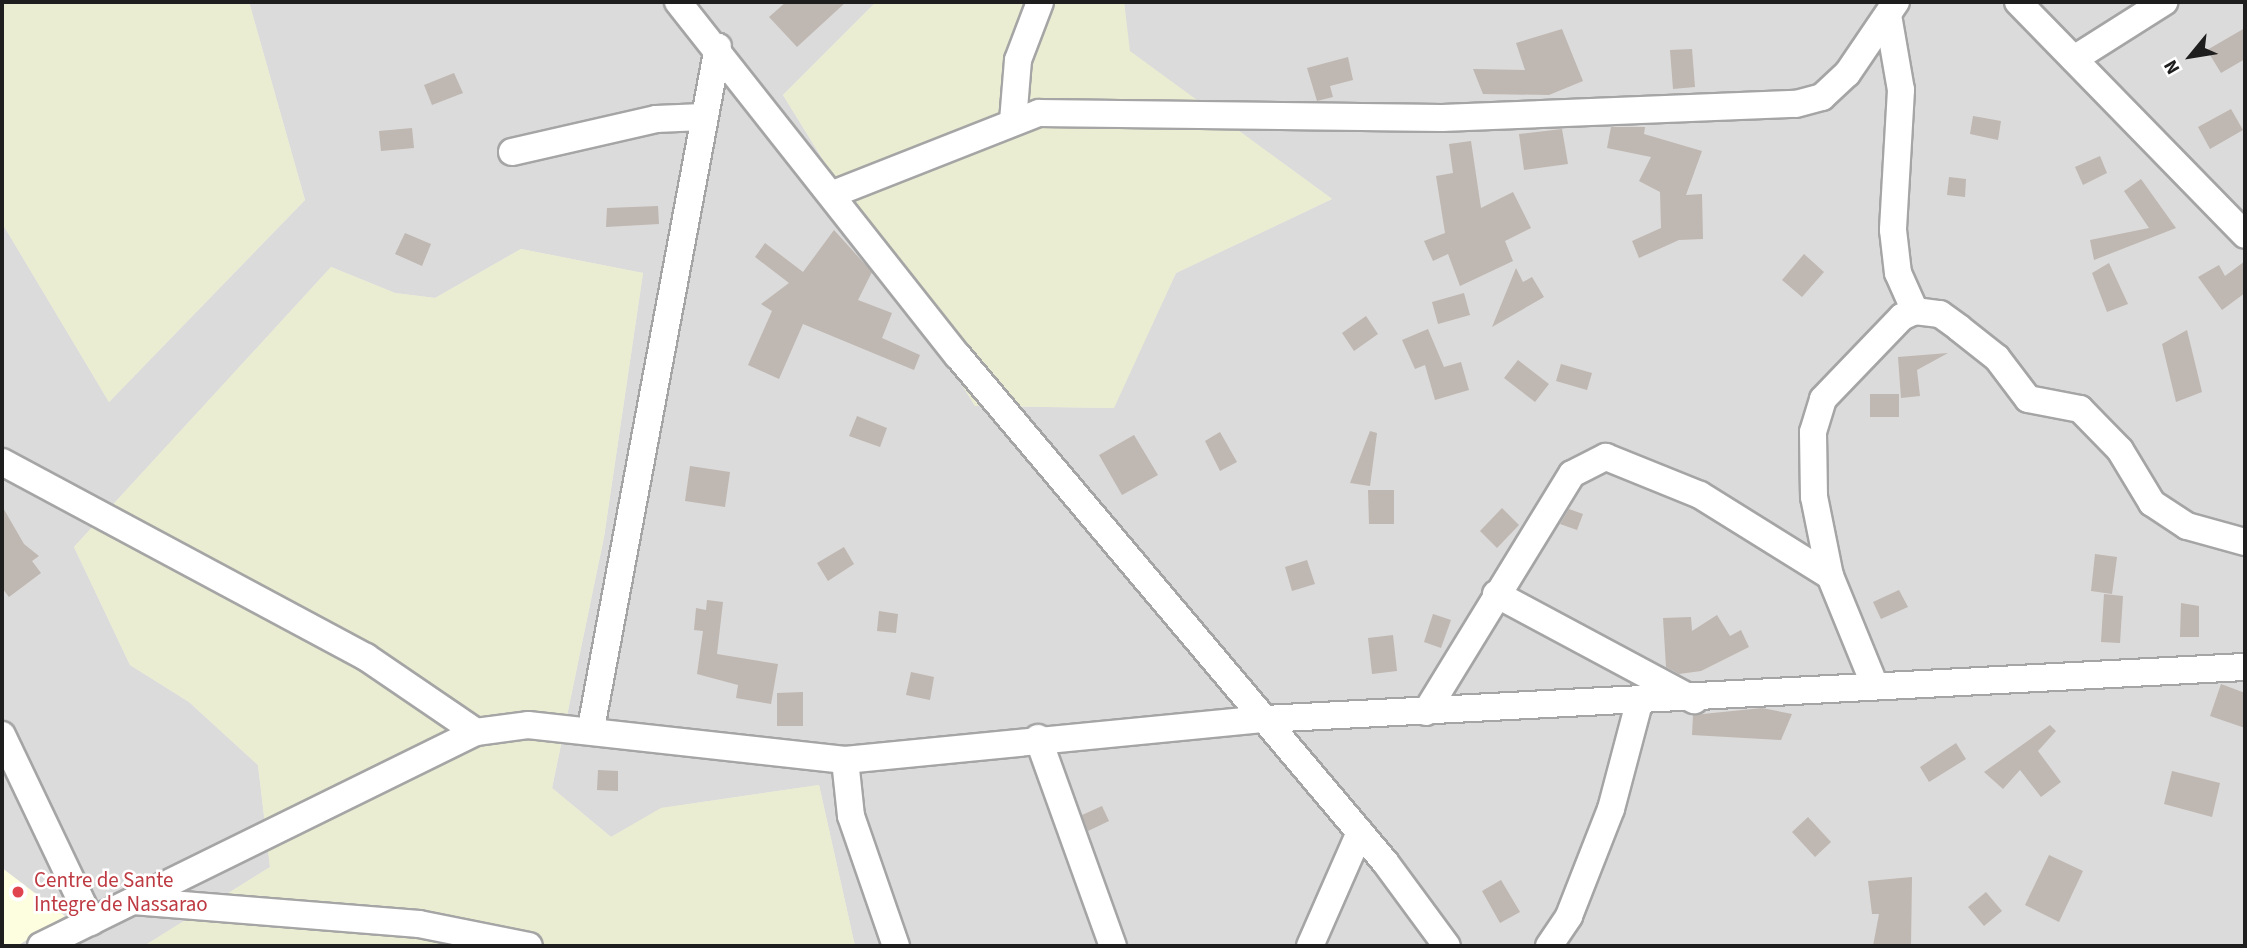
<!DOCTYPE html>
<html>
<head>
<meta charset="utf-8">
<style>
	body { margin:0 }
	#map { position:relative; width:2247px; height:948px; overflow:hidden; background:#efece5; font-family:"Source Sans 3",sans-serif }
	div>[style] { position:absolute }
	.residential>* { inset:0; background:#dcdbdb }
	.education>* { inset:0; background:#fdfddf }
	.farmland>* { inset:0; background:#eaedd1 }
	.building>* { inset:0; background:#bfb7b1 }
	.roads { filter:drop-shadow(2px 0 #a5a5a5) drop-shadow(-2px 0 #a5a5a5) drop-shadow(0 2px #a5a5a5) drop-shadow(0 -2px #a5a5a5) }
	.minor>* { height:26px; margin:-13px; padding:0 13px; transform-origin:13px; border-radius:13px; background:#fff }
	.dots>* { width:19px; height:19px; translate:-50% -50%; box-sizing:border-box; border:4px solid #fff; border-radius:50% }
	span { translate:-50% -50%; white-space:nowrap; text-align:center; line-height:1.15; -webkit-text-stroke:5px #fff; paint-order:stroke }
	.health-label { font-size:21px; color:#be3a42 }
	.left { translate:0 -50%; text-align:left }
	.frame { position:absolute; inset:0; border:4px solid #1e1e1e; pointer-events:none }
	.north { position:absolute; left:2156px; top:21px; width:70px; height:70px; -webkit-text-stroke:5px #fff; paint-order:stroke; rotate:240deg; font-size:19px; font-weight:700; line-height:28px; text-align:center; color:#1e1e1e }
	.north::after { content:''; display:block; margin:auto; width:24px; height:32px; background:#1e1e1e; clip-path:polygon(50% 0,100% 100%,50% 72%,0 100%) }
</style>
</head>
<body>
<div id="map">
	<div class="residential">
		<i style="clip-path:polygon(249px 2px,876px 2px,783px 95px,975px 406px,1113px 408px,1176px 273px,1332px 199px,1129px 51px,1124px 2px,2245px 2px,2245px 946px,855px 946px,819px 785px,662px 808px,611px 837px,552px 788px,604px 537px,643px 273px,521px 249px,435px 298px,395px 293px,331px 267px,74px 547px,130px 665px,189px 702px,258px 765px,270px 867px,144px 946px,17px 946px,64px 916px,2px 868px,2px 223px,109px 402px,305px 200px)"></i>
	</div>
	<div class="education">
		<i style="clip-path:polygon(2px 868px,65px 916px,17px 946px,2px 946px)"></i>
	</div>
	<div class="farmland">
		<i style="clip-path:polygon(2px 2px,249px 2px,305px 200px,109px 402px,2px 223px)"></i>
		<i style="clip-path:polygon(876px 2px,1124px 2px,1130px 51px,1332px 199px,1176px 273px,1114px 408px,975px 406px,783px 95px)"></i>
		<i style="clip-path:polygon(521px 249px,643px 273px,604px 537px,552px 788px,611px 837px,661px 808px,819px 785px,855px 946px,144px 946px,270px 867px,258px 765px,189px 702px,130px 665px,74px 547px,331px 267px,395px 293px,435px 298px)"></i>
	</div>
	<div class="building">
		<i style="clip-path:polygon(786px 2px,846px 2px,797px 47px,769px 17px)"></i>
		<i style="clip-path:polygon(2245px 28px,2245px 59px,2221px 73px,2207px 50px)"></i>
		<i style="clip-path:polygon(1562px 29px,1583px 81px,1549px 95px,1483px 94px,1473px 69px,1525px 70px,1516px 43px)"></i>
		<i style="clip-path:polygon(1692px 49px,1695px 87px,1673px 89px,1670px 50px)"></i>
		<i style="clip-path:polygon(1348px 57px,1353px 80px,1330px 86px,1333px 97px,1317px 101px,1307px 68px)"></i>
		<i style="clip-path:polygon(454px 73px,463px 93px,432px 105px,424px 85px)"></i>
		<i style="clip-path:polygon(2231px 109px,2243px 130px,2210px 149px,2198px 127px)"></i>
		<i style="clip-path:polygon(1973px 116px,2001px 121px,1998px 140px,1970px 134px)"></i>
		<i style="clip-path:polygon(1611px 127px,1645px 127px,1644px 134px,1702px 151px,1686px 195px,1702px 194px,1703px 239px,1679px 240px,1639px 258px,1632px 241px,1661px 228px,1660px 192px,1639px 181px,1651px 157px,1607px 148px)"></i>
		<i style="clip-path:polygon(412px 128px,414px 148px,381px 151px,379px 131px)"></i>
		<i style="clip-path:polygon(1562px 129px,1568px 164px,1524px 170px,1519px 134px)"></i>
		<i style="clip-path:polygon(1471px 141px,1481px 208px,1513px 192px,1531px 228px,1505px 241px,1513px 261px,1460px 286px,1448px 254px,1433px 261px,1424px 241px,1445px 233px,1436px 176px,1453px 173px,1449px 144px)"></i>
		<i style="clip-path:polygon(2100px 156px,2107px 173px,2083px 185px,2075px 167px)"></i>
		<i style="clip-path:polygon(1949px 177px,1966px 179px,1965px 197px,1947px 195px)"></i>
		<i style="clip-path:polygon(2141px 179px,2176px 228px,2094px 260px,2090px 240px,2149px 228px,2124px 191px)"></i>
		<i style="clip-path:polygon(658px 206px,659px 224px,606px 227px,607px 208px)"></i>
		<i style="clip-path:polygon(834px 230px,872px 272px,858px 300px,892px 313px,882px 338px,920px 355px,914px 370px,803px 324px,779px 379px,748px 365px,772px 311px,761px 304px,789px 283px,755px 257px,765px 243px,803px 272px)"></i>
		<i style="clip-path:polygon(405px 233px,431px 244px,422px 266px,395px 254px)"></i>
		<i style="clip-path:polygon(1804px 254px,1824px 272px,1802px 297px,1782px 280px)"></i>
		<i style="clip-path:polygon(2245px 261px,2245px 293px,2222px 310px,2198px 277px,2219px 265px,2225px 276px)"></i>
		<i style="clip-path:polygon(2109px 263px,2128px 304px,2107px 312px,2092px 273px)"></i>
		<i style="clip-path:polygon(1516px 268px,1523px 282px,1532px 277px,1544px 297px,1492px 327px)"></i>
		<i style="clip-path:polygon(1464px 293px,1470px 315px,1438px 324px,1432px 302px)"></i>
		<i style="clip-path:polygon(1366px 316px,1378px 334px,1354px 351px,1342px 333px)"></i>
		<i style="clip-path:polygon(1428px 329px,1444px 367px,1461px 362px,1469px 390px,1435px 400px,1425px 365px,1415px 369px,1402px 340px)"></i>
		<i style="clip-path:polygon(2187px 330px,2202px 392px,2176px 402px,2162px 344px)"></i>
		<i style="clip-path:polygon(1948px 353px,1917px 370px,1920px 396px,1901px 398px,1898px 357px)"></i>
		<i style="clip-path:polygon(1518px 360px,1549px 384px,1535px 402px,1504px 378px)"></i>
		<i style="clip-path:polygon(1561px 364px,1592px 373px,1587px 390px,1556px 381px)"></i>
		<i style="clip-path:polygon(1870px 394px,1899px 394px,1899px 417px,1870px 417px)"></i>
		<i style="clip-path:polygon(857px 416px,887px 428px,880px 447px,849px 436px)"></i>
		<i style="clip-path:polygon(1370px 431px,1377px 433px,1370px 486px,1350px 483px)"></i>
		<i style="clip-path:polygon(1220px 432px,1237px 462px,1220px 471px,1205px 441px)"></i>
		<i style="clip-path:polygon(1134px 435px,1158px 475px,1122px 495px,1099px 455px)"></i>
		<i style="clip-path:polygon(690px 466px,730px 472px,725px 507px,685px 501px)"></i>
		<i style="clip-path:polygon(1368px 490px,1394px 490px,1394px 524px,1369px 524px)"></i>
		<i style="clip-path:polygon(2px 506px,24px 544px,39px 556px,32px 561px,41px 573px,9px 597px,2px 588px)"></i>
		<i style="clip-path:polygon(1502px 508px,1519px 525px,1497px 548px,1480px 531px)"></i>
		<i style="clip-path:polygon(1569px 509px,1583px 514px,1577px 530px,1560px 524px)"></i>
		<i style="clip-path:polygon(844px 547px,854px 564px,828px 581px,817px 563px)"></i>
		<i style="clip-path:polygon(2095px 554px,2117px 557px,2112px 594px,2091px 591px)"></i>
		<i style="clip-path:polygon(1307px 560px,1315px 584px,1292px 591px,1285px 567px)"></i>
		<i style="clip-path:polygon(1899px 590px,1908px 607px,1881px 619px,1873px 602px)"></i>
		<i style="clip-path:polygon(2104px 594px,2123px 596px,2120px 643px,2101px 642px)"></i>
		<i style="clip-path:polygon(707px 600px,723px 602px,717px 654px,778px 664px,771px 704px,736px 698px,738px 685px,697px 674px,703px 631px,694px 630px,696px 608px,706px 610px)"></i>
		<i style="clip-path:polygon(2181px 603px,2199px 606px,2199px 637px,2180px 637px)"></i>
		<i style="clip-path:polygon(879px 611px,898px 614px,896px 633px,877px 631px)"></i>
		<i style="clip-path:polygon(1433px 614px,1451px 620px,1441px 648px,1424px 642px)"></i>
		<i style="clip-path:polygon(1717px 615px,1730px 636px,1741px 630px,1749px 647px,1701px 671px,1679px 674px,1666px 667px,1663px 618px,1691px 617px,1692px 631px)"></i>
		<i style="clip-path:polygon(1393px 635px,1397px 671px,1372px 674px,1368px 638px)"></i>
		<i style="clip-path:polygon(911px 672px,934px 677px,930px 700px,906px 695px)"></i>
		<i style="clip-path:polygon(2221px 684px,2245px 693px,2245px 728px,2210px 716px)"></i>
		<i style="clip-path:polygon(803px 692px,803px 726px,777px 726px,777px 693px)"></i>
		<i style="clip-path:polygon(1762px 708px,1792px 714px,1781px 740px,1692px 735px,1693px 715px)"></i>
		<i style="clip-path:polygon(2050px 725px,2056px 731px,2038px 751px,2061px 782px,2041px 797px,2020px 770px,2003px 789px,1984px 772px)"></i>
		<i style="clip-path:polygon(1956px 743px,1966px 759px,1929px 782px,1920px 767px)"></i>
		<i style="clip-path:polygon(598px 770px,618px 771px,618px 791px,597px 790px)"></i>
		<i style="clip-path:polygon(2172px 771px,2220px 783px,2212px 817px,2164px 804px)"></i>
		<i style="clip-path:polygon(1102px 806px,1109px 821px,1088px 831px,1082px 815px)"></i>
		<i style="clip-path:polygon(1808px 817px,1831px 842px,1815px 857px,1792px 832px)"></i>
		<i style="clip-path:polygon(2049px 855px,2083px 871px,2059px 922px,2025px 905px)"></i>
		<i style="clip-path:polygon(1912px 877px,1911px 946px,1873px 946px,1879px 914px,1872px 914px,1868px 881px)"></i>
		<i style="clip-path:polygon(1501px 880px,1520px 912px,1500px 923px,1482px 891px)"></i>
		<i style="clip-path:polygon(1986px 892px,2002px 911px,1984px 926px,1968px 907px)"></i>
	</div>
	<div class="roads">
		<div class="minor">
			<i style="left:678px;top:2px;width:451px;rotate:51.7deg"></i>
			<i style="left:958px;top:356px;width:662px;rotate:49.84deg"></i>
			<i style="left:1385px;top:862px;width:104px;rotate:53.6deg"></i>
			<i style="left:2018px;top:2px;width:325px;rotate:45.7deg"></i>
			<i style="left:1888px;top:15px;width:76px;rotate:80.2deg"></i>
			<i style="left:1901px;top:90px;width:140px;rotate:93.3deg"></i>
			<i style="left:1893px;top:230px;width:43px;rotate:83.4deg"></i>
			<i style="left:1898px;top:273px;width:42px;rotate:65.9deg"></i>
			<i style="left:2074px;top:59px;width:107px;rotate:-32.3deg"></i>
			<i style="left:1013px;top:121px;width:61px;rotate:-85.3deg"></i>
			<i style="left:1018px;top:60px;width:62px;rotate:-69.2deg"></i>
			<i style="left:512px;top:152px;width:148px;rotate:-12.9deg"></i>
			<i style="left:656px;top:119px;width:47px;rotate:-2.4deg"></i>
			<i style="left:833px;top:194px;width:221px;rotate:-21.5deg"></i>
			<i style="left:1039px;top:113px;width:403px;rotate:0.7deg"></i>
			<i style="left:1442px;top:118px;width:354px;rotate:-2.3deg"></i>
			<i style="left:1796px;top:104px;width:27px;rotate:-15deg"></i>
			<i style="left:1822px;top:97px;width:34px;rotate:-43deg"></i>
			<i style="left:1847px;top:74px;width:87px;rotate:-55.8deg"></i>
			<i style="left:2px;top:462px;width:413px;rotate:28.2deg"></i>
			<i style="left:366px;top:657px;width:133px;rotate:34.3deg"></i>
			<i style="left:1496px;top:594px;width:225px;rotate:28.2deg"></i>
			<i style="left:1875px;top:686px;width:119px;rotate:-112.2deg"></i>
			<i style="left:1830px;top:576px;width:81px;rotate:-101.4deg"></i>
			<i style="left:1814px;top:497px;width:65px;rotate:-90.9deg"></i>
			<i style="left:1813px;top:432px;width:34px;rotate:-73deg"></i>
			<i style="left:1823px;top:399px;width:114px;rotate:-46.1deg"></i>
			<i style="left:1902px;top:317px;width:14px;rotate:-25deg"></i>
			<i style="left:1915px;top:311px;width:25px;rotate:7deg"></i>
			<i style="left:1940px;top:314px;width:24px;rotate:36deg"></i>
			<i style="left:1959px;top:328px;width:48px;rotate:38.3deg"></i>
			<i style="left:1997px;top:358px;width:51px;rotate:52.9deg"></i>
			<i style="left:2028px;top:399px;width:53px;rotate:10.9deg"></i>
			<i style="left:2080px;top:409px;width:57px;rotate:45.7deg"></i>
			<i style="left:2120px;top:450px;width:62px;rotate:58.9deg"></i>
			<i style="left:2152px;top:503px;width:42px;rotate:33.3deg"></i>
			<i style="left:2187px;top:526px;width:60px;rotate:15.4deg"></i>
			<i style="left:1426px;top:712px;width:279px;rotate:-58.5deg"></i>
			<i style="left:1572px;top:474px;width:38px;rotate:-27deg"></i>
			<i style="left:1606px;top:457px;width:101px;rotate:22deg"></i>
			<i style="left:1700px;top:495px;width:153px;rotate:31.9deg"></i>
			<i style="left:591px;top:728px;width:693px;rotate:-79.44deg"></i>
			<i style="left:2px;top:735px;width:207px;rotate:64.5deg"></i>
			<i style="left:1038px;top:738px;width:221px;rotate:70.2deg"></i>
			<i style="left:845px;top:760px;width:56px;rotate:83.9deg"></i>
			<i style="left:851px;top:816px;width:138px;rotate:70.9deg"></i>
			<i style="left:133px;top:901px;width:287px;rotate:4.6deg"></i>
			<i style="left:419px;top:924px;width:112px;rotate:11.3deg"></i>
			<i style="left:41px;top:946px;width:485px;rotate:-26.2deg"></i>
			<i style="left:476px;top:732px;width:52px;rotate:-7.7deg"></i>
			<i style="left:528px;top:725px;width:319px;rotate:6.3deg"></i>
			<i style="left:845px;top:760px;width:422px;rotate:-5.6deg"></i>
			<i style="left:1265px;top:719px;width:981px;rotate:-3.04deg"></i>
			<i style="left:1310px;top:946px;width:124px;rotate:-66.3deg"></i>
			<i style="left:1549px;top:946px;width:36px;rotate:-56deg"></i>
			<i style="left:1569px;top:916px;width:115px;rotate:-68.6deg"></i>
			<i style="left:1611px;top:809px;width:110px;rotate:-75.2deg"></i>
		</div>
	</div>
	<div class="dots">
		<i style="left:18px;top:892px;background:#e0444e"></i>
	</div>
	<div class="health-label">
		<span class="left" style="left:34px;top:892px">Centre de Sante<br>Integre de Nassarao</span>
	</div>
	<div class="frame"></div>
	<div class="north">N</div>
</div>
</body>
</html>
